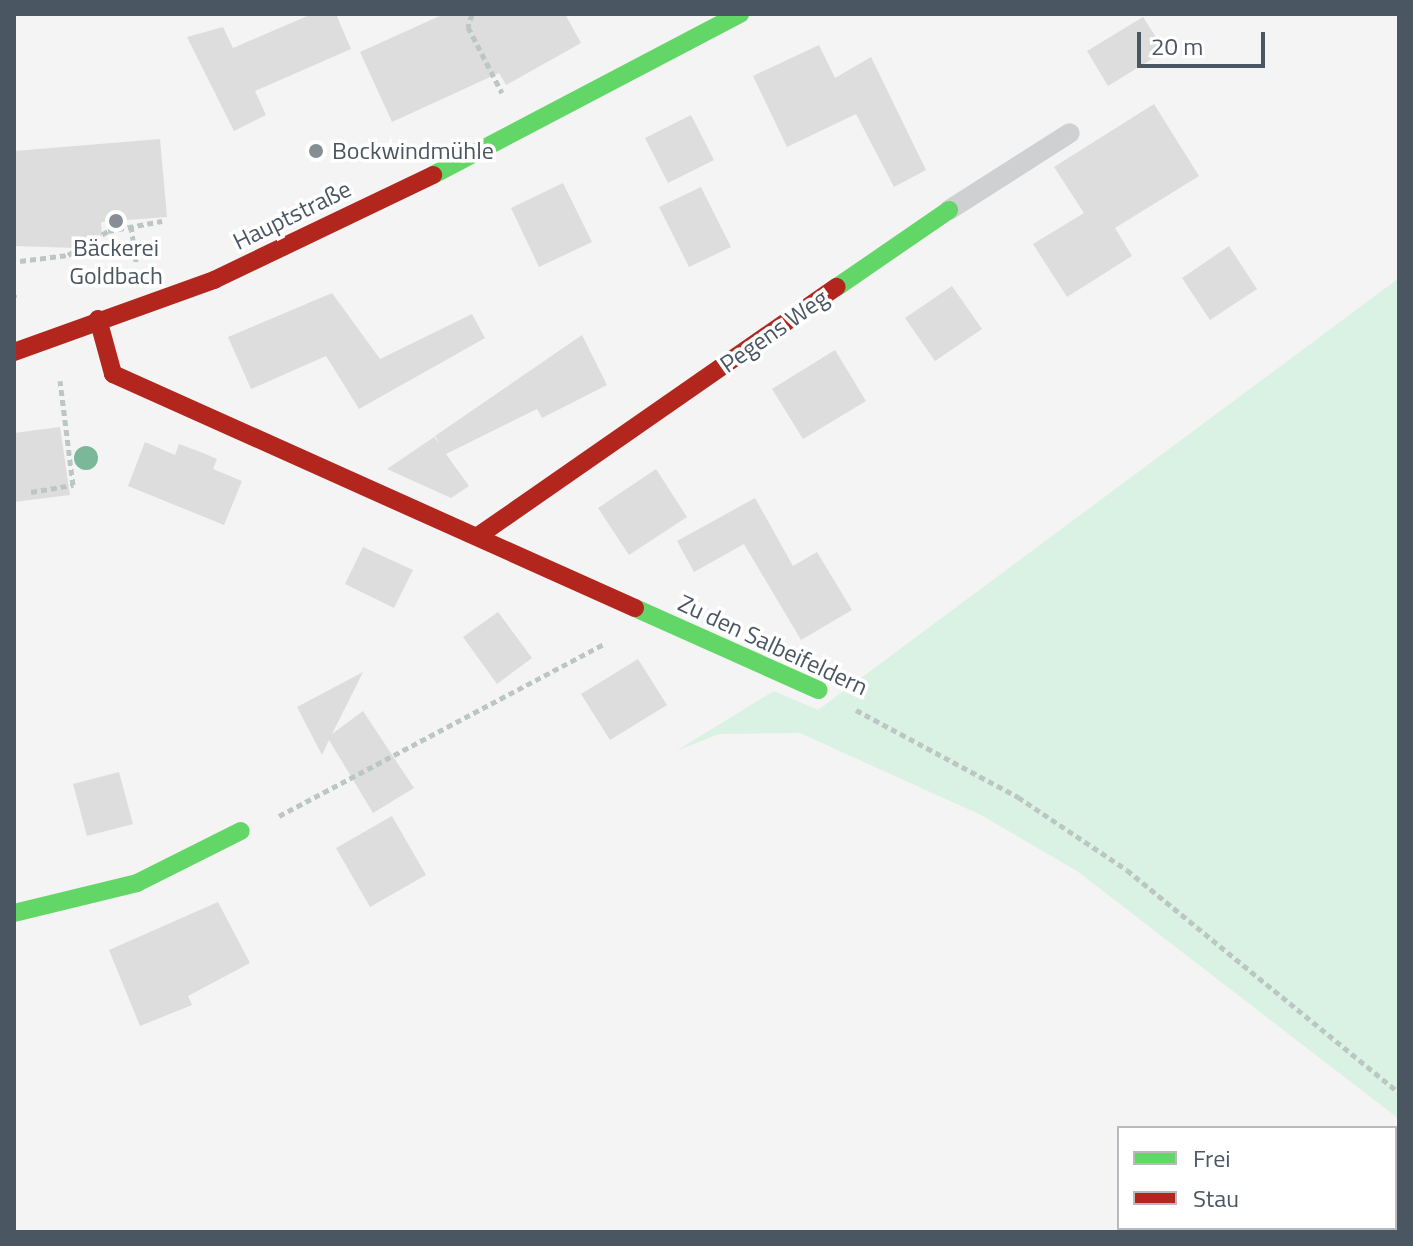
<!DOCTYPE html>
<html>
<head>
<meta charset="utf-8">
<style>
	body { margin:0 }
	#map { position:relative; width:1413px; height:1246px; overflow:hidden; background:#f4f4f4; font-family:"Titillium Web",sans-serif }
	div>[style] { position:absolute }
	.green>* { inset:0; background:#d9f2e3 }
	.building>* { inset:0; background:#ddddde }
	.path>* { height:5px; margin-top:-2.5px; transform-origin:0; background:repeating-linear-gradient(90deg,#bcc7c4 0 6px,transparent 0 10px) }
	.lane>* { height:20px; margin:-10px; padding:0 10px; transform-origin:10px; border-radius:10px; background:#ced0d2 }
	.fast>* { height:18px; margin:-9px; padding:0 9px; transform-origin:9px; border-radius:9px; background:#63d668 }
	.jam>* { height:18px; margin:-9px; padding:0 9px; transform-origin:9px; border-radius:9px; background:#b3261e }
	.trees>* { width:24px; height:24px; margin:-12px; border-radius:50%; background:#7ab899 }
	.dots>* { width:22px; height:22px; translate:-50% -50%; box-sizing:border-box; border:4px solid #fff; border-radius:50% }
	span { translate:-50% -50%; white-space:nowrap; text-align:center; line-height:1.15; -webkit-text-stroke:7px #fff; paint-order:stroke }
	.poi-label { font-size:24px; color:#4a5661 }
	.left { translate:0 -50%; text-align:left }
	.street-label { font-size:24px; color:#4a5661 }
	.frame { position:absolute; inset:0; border:16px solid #4a5661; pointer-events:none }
	.legend { position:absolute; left:1117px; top:1126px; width:280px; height:104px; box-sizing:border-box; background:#fff; border:2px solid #b7bbc0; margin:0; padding:10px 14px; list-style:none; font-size:24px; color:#4a5661 }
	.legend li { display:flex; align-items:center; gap:16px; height:40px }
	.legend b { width:40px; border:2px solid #b7bbc0 }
	.scale { position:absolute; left:1137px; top:32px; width:128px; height:36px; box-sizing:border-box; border:4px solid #4a5661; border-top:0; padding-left:10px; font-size:24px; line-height:28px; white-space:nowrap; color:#4a5661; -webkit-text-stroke:6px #fff; paint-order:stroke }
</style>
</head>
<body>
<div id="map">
	<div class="green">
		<i style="clip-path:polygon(1399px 278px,1399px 1119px,1077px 871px,981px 815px,800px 733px,719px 734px,676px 751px,774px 691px,818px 710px)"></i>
	</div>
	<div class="building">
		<i style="clip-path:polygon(312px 14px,336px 14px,351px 49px,255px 91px,266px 115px,234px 131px,187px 37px,223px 27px,233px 48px)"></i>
		<i style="clip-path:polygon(444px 14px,565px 14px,581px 43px,506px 85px,499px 73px,392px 122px,360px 52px)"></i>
		<i style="clip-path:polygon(1143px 17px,1165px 51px,1108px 86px,1087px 51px)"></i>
		<i style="clip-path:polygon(819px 45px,835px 78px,871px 57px,926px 170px,894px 187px,856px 114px,787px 147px,753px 76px)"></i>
		<i style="clip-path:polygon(1154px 104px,1199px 176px,1115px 228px,1132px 256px,1067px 297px,1033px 244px,1084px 213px,1054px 167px)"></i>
		<i style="clip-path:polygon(691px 115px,714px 160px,668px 183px,645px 138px)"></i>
		<i style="clip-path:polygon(160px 139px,167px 217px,101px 222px,102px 236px,76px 239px,77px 248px,14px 246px,14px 151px)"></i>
		<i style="clip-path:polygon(563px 183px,592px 242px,539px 267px,511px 208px)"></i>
		<i style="clip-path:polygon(701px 187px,731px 247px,689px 267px,659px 207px)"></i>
		<i style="clip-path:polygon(1229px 246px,1257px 289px,1210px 320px,1182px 278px)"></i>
		<i style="clip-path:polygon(952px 286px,982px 329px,935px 361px,905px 318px)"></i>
		<i style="clip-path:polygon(332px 293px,380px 359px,472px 314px,485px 338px,359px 409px,326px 356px,251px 389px,228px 337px)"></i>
		<i style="clip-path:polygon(582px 335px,607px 385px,542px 418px,537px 409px,446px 454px,469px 486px,451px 498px,387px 469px,434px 437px,439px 443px,435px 436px)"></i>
		<i style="clip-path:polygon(835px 350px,866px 401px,803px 439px,772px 389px)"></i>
		<i style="clip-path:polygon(60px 427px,70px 495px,14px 502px,14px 433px)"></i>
		<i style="clip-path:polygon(145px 442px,175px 455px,179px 444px,198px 451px,217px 459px,213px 469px,242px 481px,224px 525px,128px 486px)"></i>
		<i style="clip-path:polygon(656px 469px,687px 517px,629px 555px,598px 508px)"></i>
		<i style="clip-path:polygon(755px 498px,793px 566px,817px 552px,852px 610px,801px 640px,744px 544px,694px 572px,677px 541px)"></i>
		<i style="clip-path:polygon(363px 547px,413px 570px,394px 608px,345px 584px)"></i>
		<i style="clip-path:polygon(498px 612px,532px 658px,497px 684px,463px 637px)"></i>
		<i style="clip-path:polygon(638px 659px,667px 705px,610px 740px,581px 694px)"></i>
		<i style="clip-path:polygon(363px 672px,332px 734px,363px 711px,414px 788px,373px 813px,329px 740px,322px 755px,297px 707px)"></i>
		<i style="clip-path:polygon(119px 772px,133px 824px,87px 836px,73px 784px)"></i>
		<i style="clip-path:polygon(392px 816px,426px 875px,370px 907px,336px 848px)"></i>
		<i style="clip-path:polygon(218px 902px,250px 963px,188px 996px,192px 1005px,140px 1026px,109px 950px)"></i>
	</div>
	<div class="path">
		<i style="left:472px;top:14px;width:14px;rotate:107deg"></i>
		<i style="left:468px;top:27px;width:74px;rotate:62.7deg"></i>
		<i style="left:131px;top:226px;width:36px;rotate:82deg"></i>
		<i style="left:20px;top:261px;width:48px;rotate:-7.1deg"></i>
		<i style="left:68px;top:255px;width:47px;rotate:-31deg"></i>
		<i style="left:108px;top:231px;width:55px;rotate:-10.5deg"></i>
		<i style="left:14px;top:297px;width:3px;rotate:-72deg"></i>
		<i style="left:31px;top:492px;width:43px;rotate:-9.5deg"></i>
		<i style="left:73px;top:485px;width:105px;rotate:-97.1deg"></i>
		<i style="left:856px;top:710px;width:184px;rotate:28.2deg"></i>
		<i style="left:1018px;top:797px;width:131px;rotate:33.8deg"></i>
		<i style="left:1127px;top:870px;width:352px;rotate:39.3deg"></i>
		<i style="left:279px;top:816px;width:370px;rotate:-27.9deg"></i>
	</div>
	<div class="lane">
		<i style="left:949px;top:210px;width:143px;rotate:-32.5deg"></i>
	</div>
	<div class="fast">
		<i style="left:433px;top:175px;width:347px;rotate:-27.7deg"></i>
		<i style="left:837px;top:287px;width:136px;rotate:-34.5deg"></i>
		<i style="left:635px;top:608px;width:201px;rotate:24.1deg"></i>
		<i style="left:14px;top:913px;width:127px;rotate:-13.7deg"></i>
		<i style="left:137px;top:883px;width:116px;rotate:-26.6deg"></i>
	</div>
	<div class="jam">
		<i style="left:98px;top:319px;width:57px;rotate:74.7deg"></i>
		<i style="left:113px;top:374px;width:572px;rotate:24.15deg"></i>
		<i style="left:14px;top:352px;width:213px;rotate:-19.8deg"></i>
		<i style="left:214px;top:280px;width:243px;rotate:-25.6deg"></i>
		<i style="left:481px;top:534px;width:433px;rotate:-34.8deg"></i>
	</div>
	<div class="trees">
		<i style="left:86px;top:458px"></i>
	</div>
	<div class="dots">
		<i style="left:316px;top:151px;background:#868d94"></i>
		<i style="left:116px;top:221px;background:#868d94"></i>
	</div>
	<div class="poi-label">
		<span class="left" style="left:332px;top:151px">Bockwindmühle</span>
		<span style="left:116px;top:262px">Bäckerei<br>Goldbach</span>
	</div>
	<div class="street-label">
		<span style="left:292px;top:215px;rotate:-26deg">Hauptstraße</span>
		<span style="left:774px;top:331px;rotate:-35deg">Pegens Weg</span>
		<span style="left:773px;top:645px;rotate:25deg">Zu den Salbeifeldern</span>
	</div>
	<div class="frame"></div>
	<ul class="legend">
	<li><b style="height:10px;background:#63d668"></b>Frei</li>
	<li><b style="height:10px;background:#b3261e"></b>Stau</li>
	</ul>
	<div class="scale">20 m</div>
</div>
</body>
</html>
